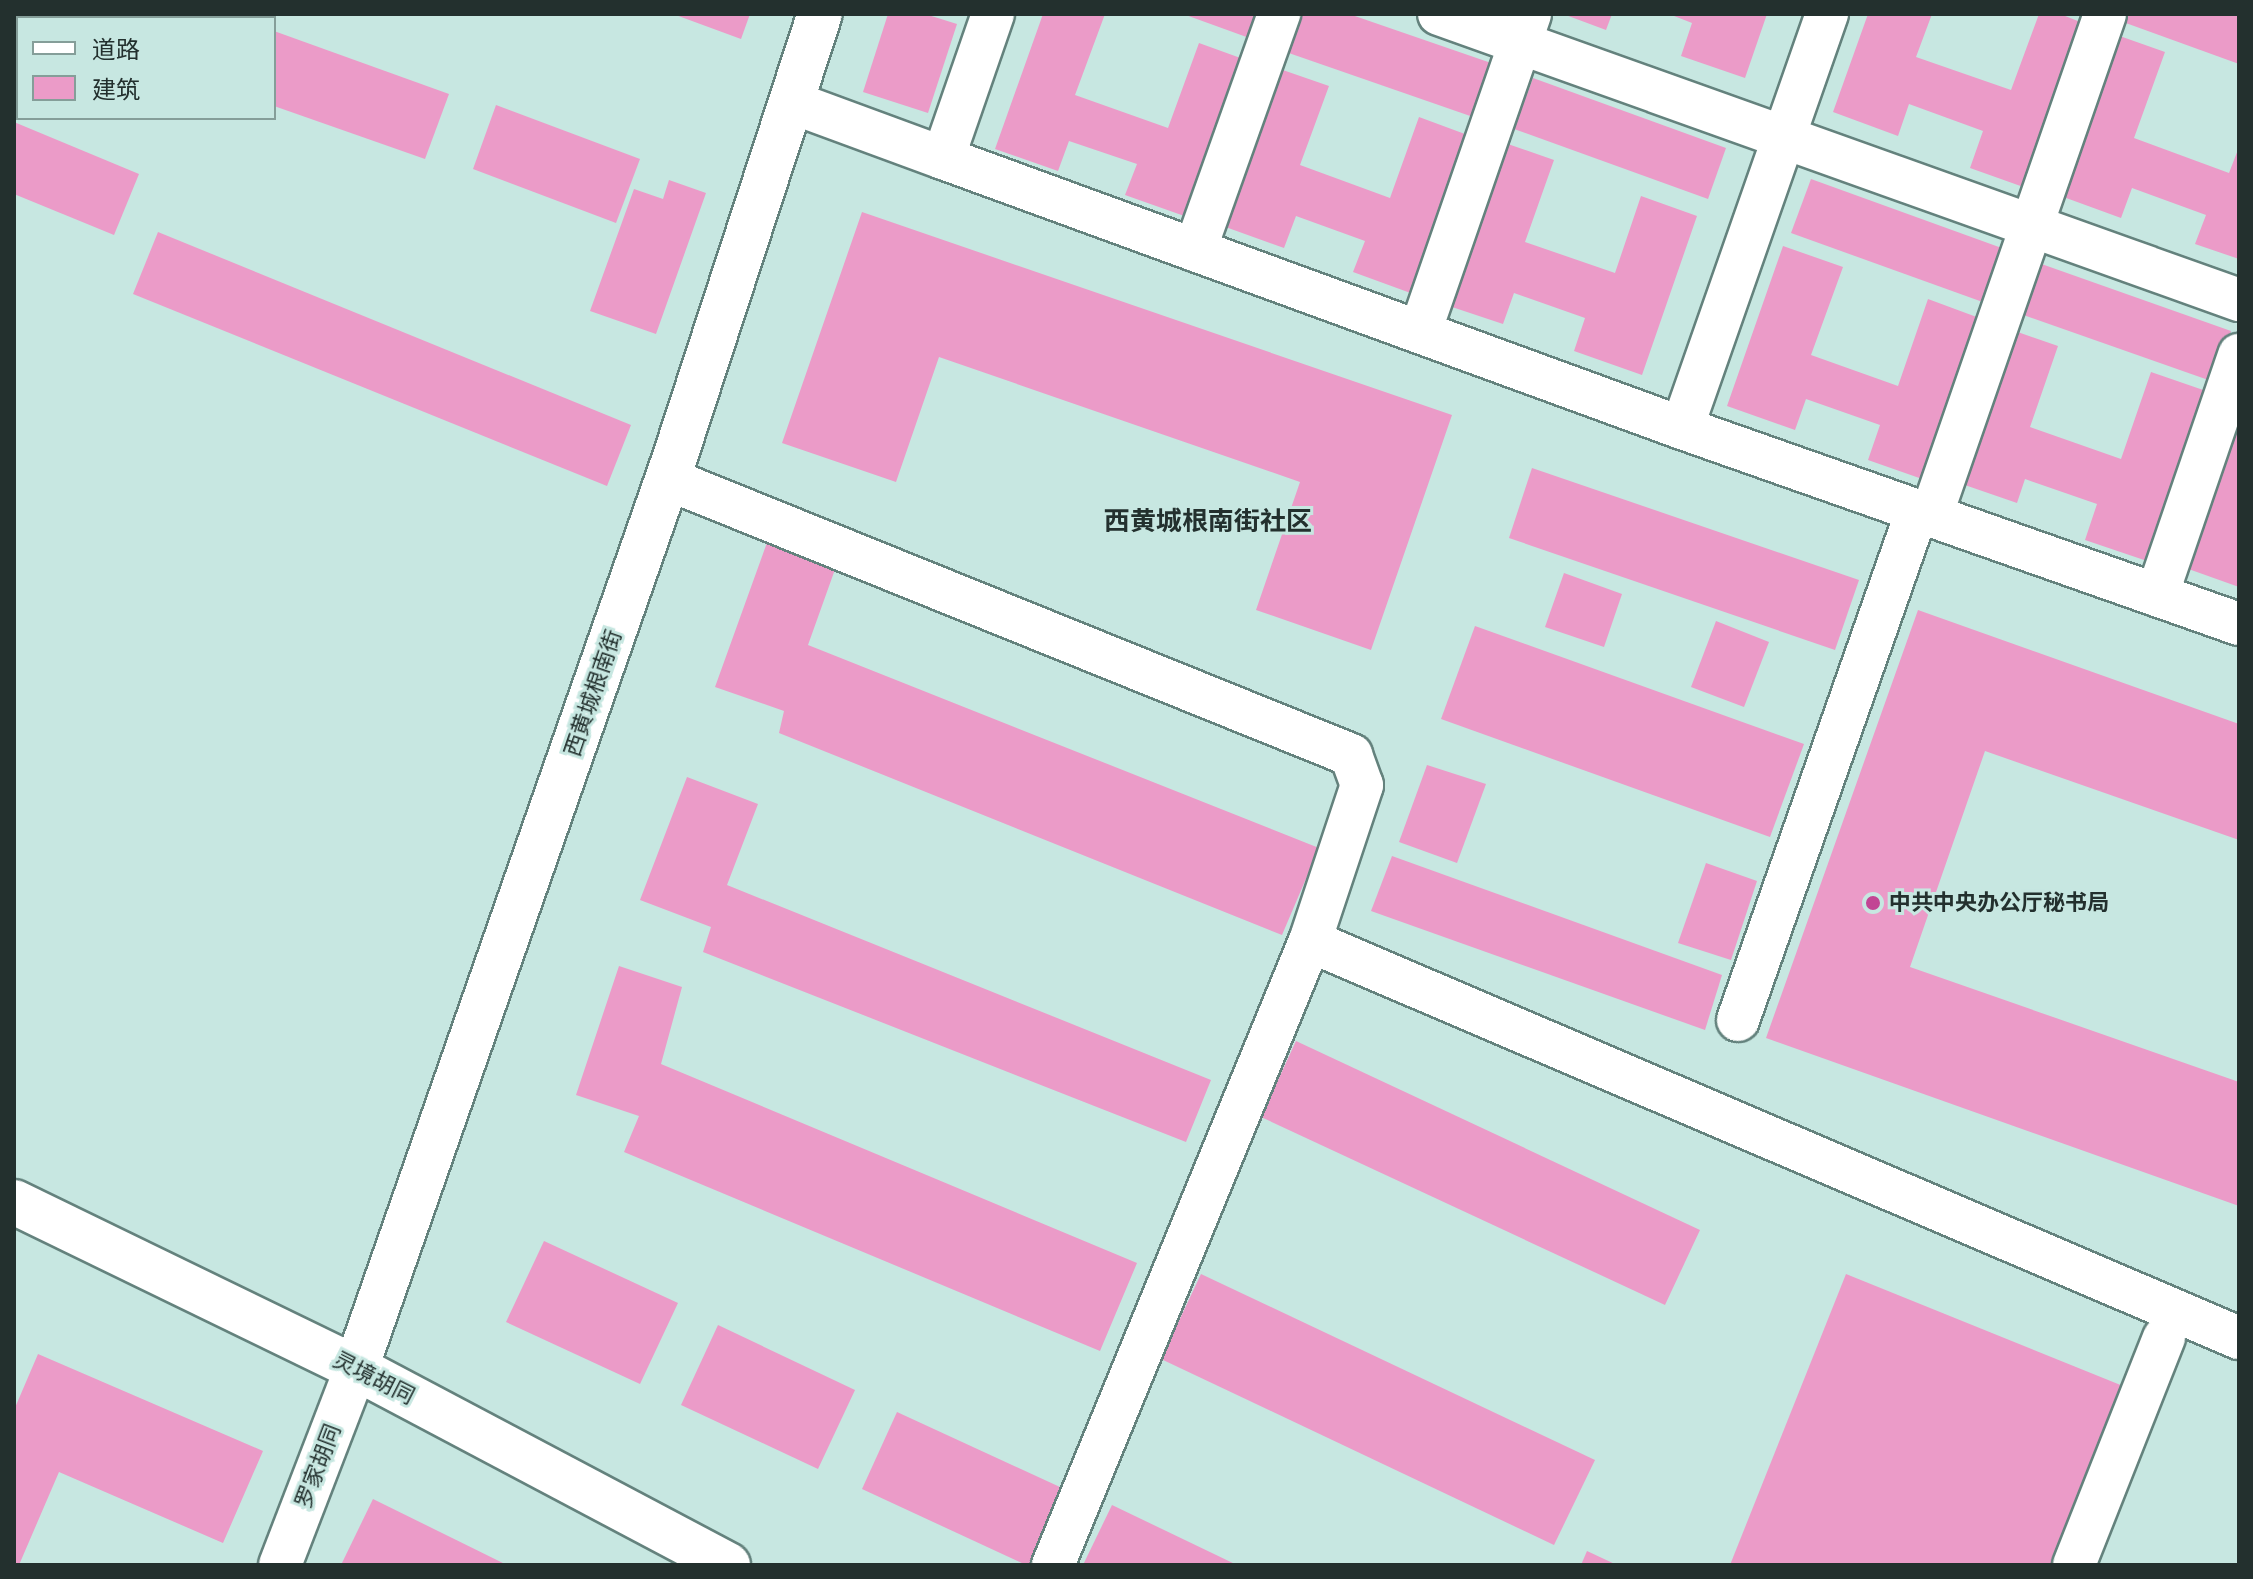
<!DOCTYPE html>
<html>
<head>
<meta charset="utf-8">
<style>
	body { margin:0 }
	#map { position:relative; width:2253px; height:1579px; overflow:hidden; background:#c7e7e1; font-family:"Titillium Web","Noto Sans SC",sans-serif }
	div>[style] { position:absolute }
	.building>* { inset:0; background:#eb9bc8 }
	.roads { filter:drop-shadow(2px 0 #64827d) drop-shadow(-2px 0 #64827d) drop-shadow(0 2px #64827d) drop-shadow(0 -2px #64827d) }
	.minor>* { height:42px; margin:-21px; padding:0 21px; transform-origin:21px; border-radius:21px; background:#fff }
	.major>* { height:44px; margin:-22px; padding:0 22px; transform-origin:22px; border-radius:22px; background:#fff }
	.dots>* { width:22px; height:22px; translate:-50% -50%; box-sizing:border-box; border:4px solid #c7e7e1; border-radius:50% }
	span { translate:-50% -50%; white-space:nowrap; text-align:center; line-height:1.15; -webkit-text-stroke:6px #c7e7e1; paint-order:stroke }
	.street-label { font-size:22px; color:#23302e }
	.poi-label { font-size:22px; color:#23302e; font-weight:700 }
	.left { translate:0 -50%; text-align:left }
	.quarter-label { font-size:26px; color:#23302e; font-weight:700 }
	.frame { position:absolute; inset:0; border:16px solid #23302e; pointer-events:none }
	.legend { position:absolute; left:16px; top:16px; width:260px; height:104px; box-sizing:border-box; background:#c7e7e1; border:2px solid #859e99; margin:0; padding:10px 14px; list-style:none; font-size:24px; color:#23302e }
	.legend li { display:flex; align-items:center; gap:16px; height:40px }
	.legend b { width:40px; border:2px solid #859e99 }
</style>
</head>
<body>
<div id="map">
	<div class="building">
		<i style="clip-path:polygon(107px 14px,201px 14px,200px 18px)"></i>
		<i style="clip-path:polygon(673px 14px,750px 14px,741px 39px)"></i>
		<i style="clip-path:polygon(888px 14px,925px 14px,957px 24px,928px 113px,863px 92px)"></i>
		<i style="clip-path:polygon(1043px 14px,1105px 14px,1075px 95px,1168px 128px,1199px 43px,1246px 60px,1190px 218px,1125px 195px,1137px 164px,1069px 141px,1058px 171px,995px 149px)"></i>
		<i style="clip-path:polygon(1183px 14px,1261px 14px,1252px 39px)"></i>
		<i style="clip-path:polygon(1296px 14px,1349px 14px,1494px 64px,1476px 118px,1283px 51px)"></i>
		<i style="clip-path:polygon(1563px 14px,1612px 14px,1606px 30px)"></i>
		<i style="clip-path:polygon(1669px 14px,1767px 14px,1745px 78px,1681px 56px,1692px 23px)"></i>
		<i style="clip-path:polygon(1868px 14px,1932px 14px,1916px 57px,2011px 90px,2039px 14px,2060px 14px,2088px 25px,2029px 189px,1970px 168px,1983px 131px,1909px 104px,1898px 136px,1833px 112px)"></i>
		<i style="clip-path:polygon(2126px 14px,2239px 14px,2239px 64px,2123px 22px)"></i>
		<i style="clip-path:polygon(274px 31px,449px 94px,425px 159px,274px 106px)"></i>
		<i style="clip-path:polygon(2114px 34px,2165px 52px,2134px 138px,2229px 173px,2239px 147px,2239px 259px,2195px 244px,2206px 215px,2132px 188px,2121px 218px,2058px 195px)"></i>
		<i style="clip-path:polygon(1277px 68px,1329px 86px,1300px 165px,1390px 198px,1419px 117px,1473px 137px,1416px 295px,1353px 272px,1365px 241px,1296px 216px,1284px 248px,1220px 225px)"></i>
		<i style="clip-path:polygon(1533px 78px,1726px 148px,1708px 199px,1514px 129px)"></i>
		<i style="clip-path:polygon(496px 105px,640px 159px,616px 223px,473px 169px)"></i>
		<i style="clip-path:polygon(14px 122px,139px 174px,114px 235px,14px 194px)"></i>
		<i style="clip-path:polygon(1502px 142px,1554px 160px,1525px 242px,1615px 273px,1641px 196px,1697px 216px,1642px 375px,1574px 351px,1585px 318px,1514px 293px,1503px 324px,1446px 305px)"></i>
		<i style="clip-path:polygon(1811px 179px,2010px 251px,1991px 305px,1791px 233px)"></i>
		<i style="clip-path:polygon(669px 180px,706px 193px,656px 334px,590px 311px,634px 189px,663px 199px)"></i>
		<i style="clip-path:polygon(862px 212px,1452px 415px,1371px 650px,1256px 610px,1300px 482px,939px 357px,896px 482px,782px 443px)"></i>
		<i style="clip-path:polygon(158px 232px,631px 425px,607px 486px,133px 294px)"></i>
		<i style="clip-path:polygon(1783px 246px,1843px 267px,1811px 355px,1898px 386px,1928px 299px,1982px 319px,1925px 480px,1868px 460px,1880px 425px,1806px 399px,1795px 430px,1727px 406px)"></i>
		<i style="clip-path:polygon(2033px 261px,2231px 331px,2214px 382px,2015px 312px)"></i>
		<i style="clip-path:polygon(2012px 330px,2058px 346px,2030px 427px,2121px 459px,2151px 372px,2209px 392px,2150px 562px,2085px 540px,2097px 504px,2025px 479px,2017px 503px,1959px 483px)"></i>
		<i style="clip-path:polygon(2239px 404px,2239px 587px,2180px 566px)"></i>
		<i style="clip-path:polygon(1532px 468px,1859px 580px,1835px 650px,1509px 538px)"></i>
		<i style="clip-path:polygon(769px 537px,838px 561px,808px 645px,1319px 848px,1282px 935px,779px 733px,784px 711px,715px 687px)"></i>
		<i style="clip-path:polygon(1564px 573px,1622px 594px,1604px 647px,1545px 627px)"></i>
		<i style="clip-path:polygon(1918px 610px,2239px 724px,2239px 840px,1985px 751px,1910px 967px,2239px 1082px,2239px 1206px,1766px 1038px)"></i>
		<i style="clip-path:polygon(1716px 621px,1769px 642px,1744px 707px,1691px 687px)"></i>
		<i style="clip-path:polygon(1475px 626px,1804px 744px,1770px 837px,1441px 719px)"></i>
		<i style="clip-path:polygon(1427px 765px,1486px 784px,1457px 863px,1399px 842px)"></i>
		<i style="clip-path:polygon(687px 777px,758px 804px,727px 885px,1211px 1080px,1186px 1142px,703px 952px,711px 927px,640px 900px)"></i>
		<i style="clip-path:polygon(1392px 856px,1722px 975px,1705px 1030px,1371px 911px)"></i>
		<i style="clip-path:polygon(1706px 863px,1757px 881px,1731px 960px,1678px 943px)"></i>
		<i style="clip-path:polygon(619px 966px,682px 987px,661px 1064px,1137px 1263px,1100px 1351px,624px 1152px,639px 1116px,576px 1095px)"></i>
		<i style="clip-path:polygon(1296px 1041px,1700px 1230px,1665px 1305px,1261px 1117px)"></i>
		<i style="clip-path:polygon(544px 1241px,678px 1303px,640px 1384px,506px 1322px)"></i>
		<i style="clip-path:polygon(1201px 1274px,1595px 1460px,1554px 1545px,1161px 1359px)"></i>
		<i style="clip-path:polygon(1846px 1274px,2123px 1386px,2051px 1565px,1730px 1565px)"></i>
		<i style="clip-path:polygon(718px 1325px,855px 1390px,818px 1469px,681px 1405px)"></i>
		<i style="clip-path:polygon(38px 1354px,263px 1451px,223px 1543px,59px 1472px,19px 1565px,14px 1565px,14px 1410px)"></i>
		<i style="clip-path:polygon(897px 1412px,1073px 1493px,1039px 1565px,1026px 1565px,862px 1489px)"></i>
		<i style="clip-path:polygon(373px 1499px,507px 1565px,341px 1565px)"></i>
		<i style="clip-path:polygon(1112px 1505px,1237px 1565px,1083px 1565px)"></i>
		<i style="clip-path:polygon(1587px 1551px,1617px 1565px,1581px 1565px)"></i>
	</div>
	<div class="roads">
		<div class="minor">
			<i style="left:993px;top:14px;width:152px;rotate:109.1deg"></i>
			<i style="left:943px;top:158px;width:787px;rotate:20.07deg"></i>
			<i style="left:1682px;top:428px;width:590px;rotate:19.39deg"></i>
			<i style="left:1439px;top:14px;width:850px;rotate:19.67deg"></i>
			<i style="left:791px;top:102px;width:162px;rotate:20.2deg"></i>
			<i style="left:1195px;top:250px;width:251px;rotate:-70.4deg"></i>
			<i style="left:1420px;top:332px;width:336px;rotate:-70.9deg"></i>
			<i style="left:1682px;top:428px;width:439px;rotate:-70.7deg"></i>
			<i style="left:668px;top:479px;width:737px;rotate:22deg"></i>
			<i style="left:1351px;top:755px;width:32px;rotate:70deg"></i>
			<i style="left:1362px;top:785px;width:164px;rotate:108.4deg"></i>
			<i style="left:1310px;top:941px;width:675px;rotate:112.38deg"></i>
			<i style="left:1931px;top:516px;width:531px;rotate:-70.88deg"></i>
			<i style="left:2157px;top:595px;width:254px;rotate:-71.1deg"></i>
			<i style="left:1310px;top:941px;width:1010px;rotate:23.14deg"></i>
			<i style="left:1738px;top:1020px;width:540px;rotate:-70.62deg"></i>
			<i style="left:280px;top:1565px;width:211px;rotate:-68.9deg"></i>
			<i style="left:2074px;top:1565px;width:244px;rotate:-68.4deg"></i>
		</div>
		<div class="major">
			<i style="left:14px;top:1202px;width:380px;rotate:25.9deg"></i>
			<i style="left:356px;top:1368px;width:421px;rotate:27.9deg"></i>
			<i style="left:356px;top:1368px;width:962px;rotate:-70.7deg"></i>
			<i style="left:674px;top:460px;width:469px;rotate:-71.9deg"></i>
		</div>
	</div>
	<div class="dots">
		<i style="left:1873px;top:903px;background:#c24594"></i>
	</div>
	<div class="street-label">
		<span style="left:593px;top:693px;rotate:-71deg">西黄城根南街</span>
		<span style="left:374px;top:1378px;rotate:27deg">灵境胡同</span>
		<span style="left:318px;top:1466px;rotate:-69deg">罗家胡同</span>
	</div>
	<div class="poi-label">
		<span class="left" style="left:1889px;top:903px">中共中央办公厅秘书局</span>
	</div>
	<div class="quarter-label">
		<span style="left:1208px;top:521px">西黄城根南街社区</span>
	</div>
	<div class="frame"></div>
	<ul class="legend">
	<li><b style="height:10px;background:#fff"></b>道路</li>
	<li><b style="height:22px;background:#eb9bc8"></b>建筑</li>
	</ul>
</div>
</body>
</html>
